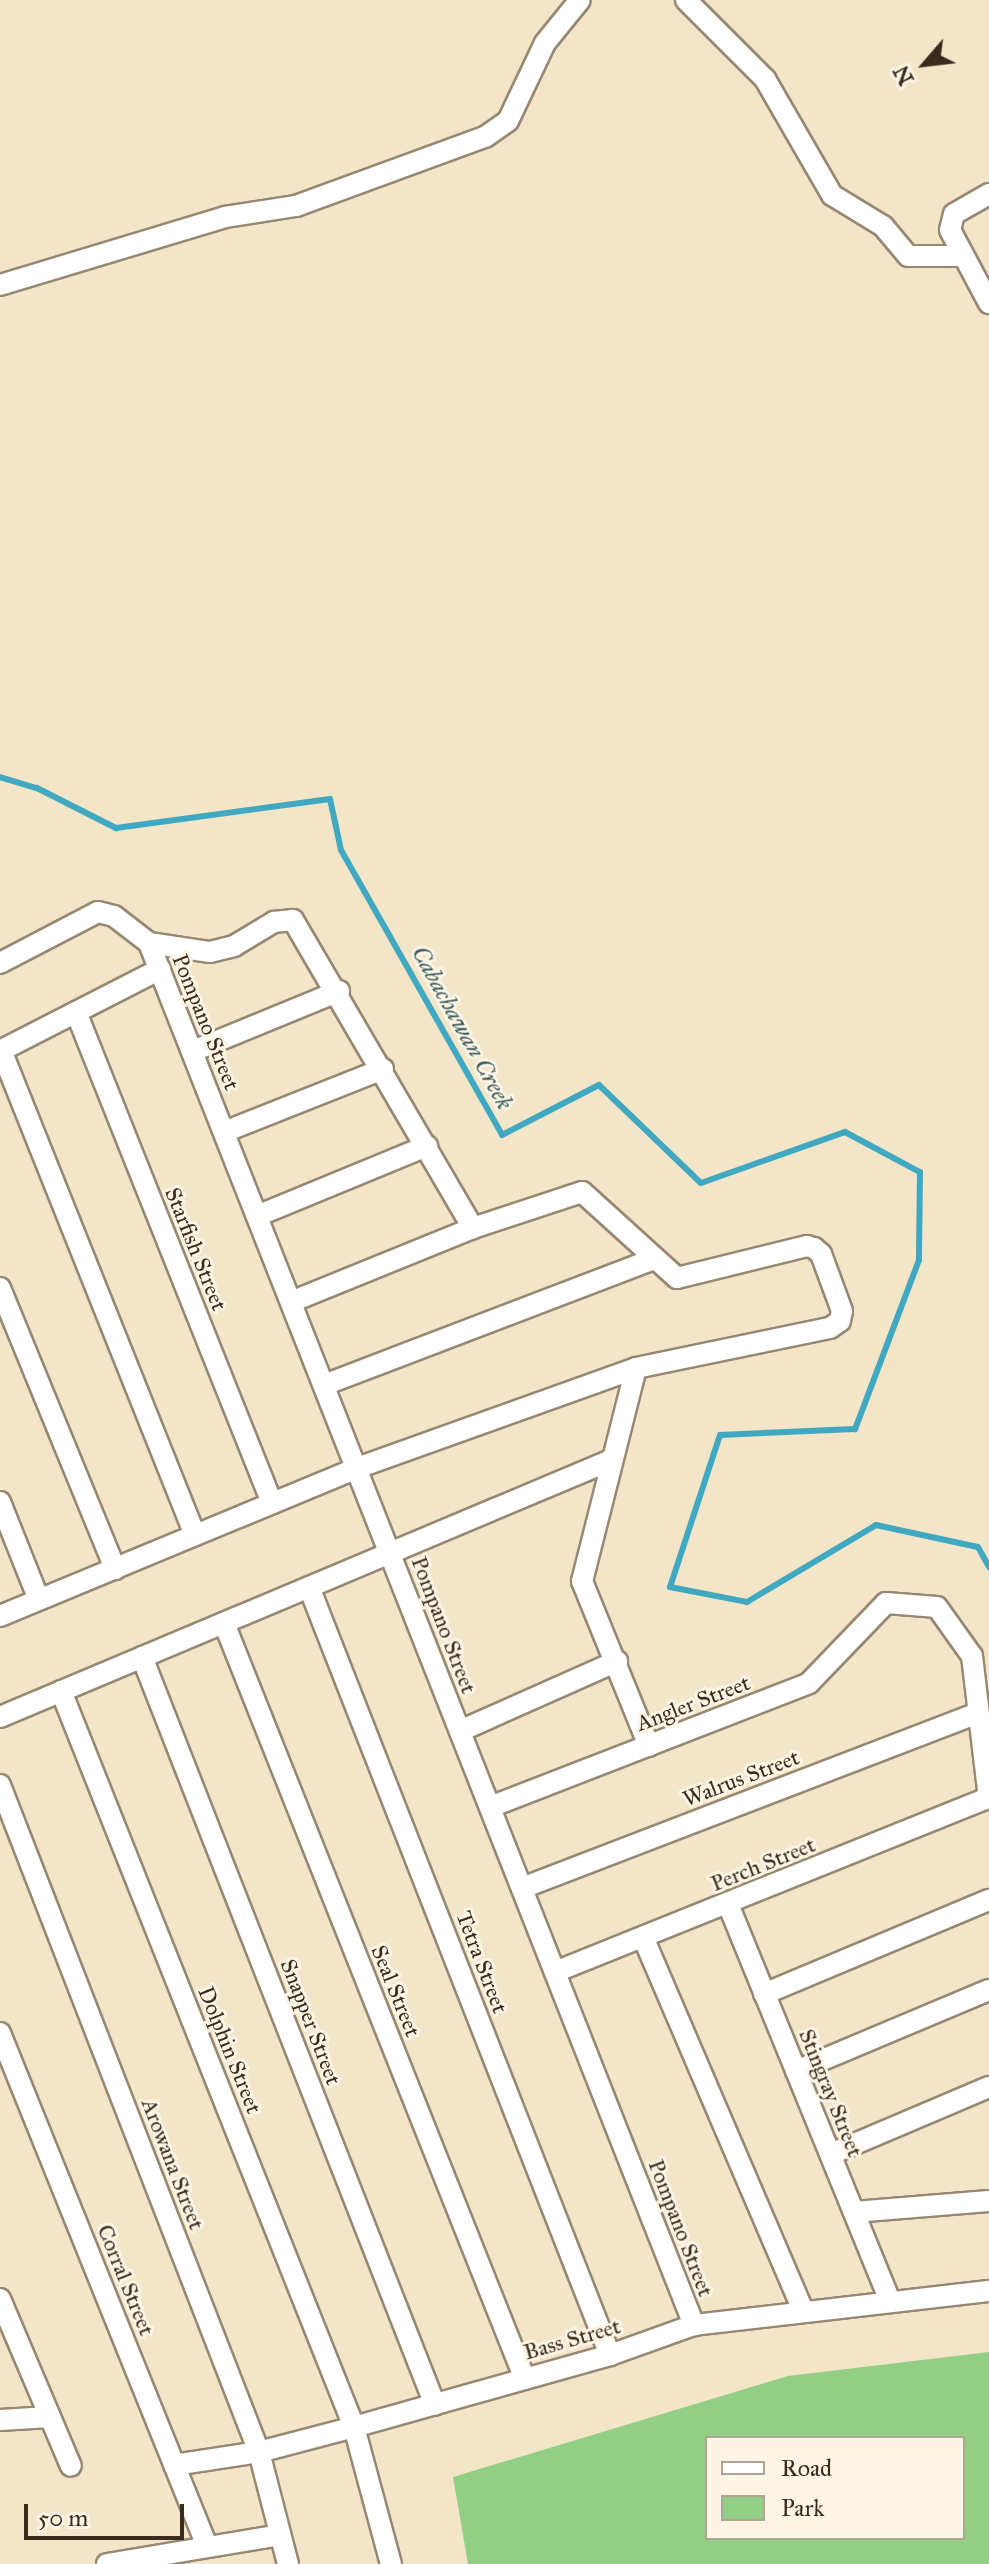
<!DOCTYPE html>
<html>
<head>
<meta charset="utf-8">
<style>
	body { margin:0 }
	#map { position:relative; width:989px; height:2564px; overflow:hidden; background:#f3e5c8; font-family:"IM FELL Great Primer",serif }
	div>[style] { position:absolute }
	.green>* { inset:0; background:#92cf84 }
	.stream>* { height:6px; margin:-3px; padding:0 3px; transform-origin:3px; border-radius:3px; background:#40a8c0 }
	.roads { filter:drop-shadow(2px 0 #978873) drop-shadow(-2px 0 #978873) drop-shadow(0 2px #978873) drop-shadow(0 -2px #978873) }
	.minor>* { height:20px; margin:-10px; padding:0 10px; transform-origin:10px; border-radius:10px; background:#fff }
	span { translate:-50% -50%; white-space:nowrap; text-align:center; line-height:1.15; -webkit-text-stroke:6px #fcf5e5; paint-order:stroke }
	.street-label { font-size:22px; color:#3b2a1e }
	.water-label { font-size:24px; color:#3d5c5f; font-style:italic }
	.legend { position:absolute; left:705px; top:2436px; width:260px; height:104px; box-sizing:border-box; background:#fcf5e5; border:2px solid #afa495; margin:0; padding:10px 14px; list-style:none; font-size:24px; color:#3b2a1e }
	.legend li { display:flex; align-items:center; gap:16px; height:40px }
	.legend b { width:40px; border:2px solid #afa495 }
	.north { position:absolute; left:885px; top:24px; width:80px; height:80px; -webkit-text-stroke:6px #fcf5e5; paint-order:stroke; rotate:242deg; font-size:22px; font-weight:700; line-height:32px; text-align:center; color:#3b2a1e }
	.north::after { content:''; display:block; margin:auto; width:28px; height:36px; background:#3b2a1e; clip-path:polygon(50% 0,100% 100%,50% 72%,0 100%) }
	.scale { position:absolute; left:24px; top:2504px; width:160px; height:36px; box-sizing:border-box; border:4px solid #3b2a1e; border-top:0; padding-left:10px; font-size:24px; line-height:28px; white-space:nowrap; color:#3b2a1e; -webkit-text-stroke:6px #fcf5e5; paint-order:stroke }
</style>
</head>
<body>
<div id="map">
	<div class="green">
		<i style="clip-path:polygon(evenodd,989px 2352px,989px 2564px,468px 2564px,453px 2477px,788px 2376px,989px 2352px,707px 2438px,963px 2438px,963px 2538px,707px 2538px,707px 2438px)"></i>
	</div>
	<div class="stream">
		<i style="left:0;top:777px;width:39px;rotate:17deg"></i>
		<i style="left:37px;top:788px;width:89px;rotate:26.9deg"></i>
		<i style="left:116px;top:828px;width:216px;rotate:-7.7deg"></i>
		<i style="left:330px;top:799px;width:52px;rotate:77.8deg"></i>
		<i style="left:341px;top:850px;width:327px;rotate:60.5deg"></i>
		<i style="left:502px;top:1135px;width:109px;rotate:-27.3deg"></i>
		<i style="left:599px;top:1085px;width:141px;rotate:43.9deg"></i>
		<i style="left:701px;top:1183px;width:153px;rotate:-19.5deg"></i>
		<i style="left:845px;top:1132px;width:85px;rotate:28.1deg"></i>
		<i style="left:920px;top:1172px;width:88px;rotate:90.7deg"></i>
		<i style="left:919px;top:1260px;width:181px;rotate:110.7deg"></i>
		<i style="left:855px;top:1429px;width:135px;rotate:177.5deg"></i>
		<i style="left:720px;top:1435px;width:160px;rotate:108.2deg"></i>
		<i style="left:670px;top:1587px;width:78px;rotate:11deg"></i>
		<i style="left:747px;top:1602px;width:150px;rotate:-30.8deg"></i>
		<i style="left:876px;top:1525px;width:104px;rotate:12.2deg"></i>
		<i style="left:978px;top:1547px;width:23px;rotate:61deg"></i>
	</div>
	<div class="roads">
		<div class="minor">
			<i style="left:686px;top:0;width:112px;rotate:45deg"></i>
			<i style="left:765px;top:79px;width:134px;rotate:60deg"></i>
			<i style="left:832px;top:195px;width:60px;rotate:31.3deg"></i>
			<i style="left:883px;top:226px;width:39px;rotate:50deg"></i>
			<i style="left:908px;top:256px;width:54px"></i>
			<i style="left:989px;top:194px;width:40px;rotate:150.3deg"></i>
			<i style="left:954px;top:214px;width:16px;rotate:104deg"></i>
			<i style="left:950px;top:230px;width:83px;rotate:61.9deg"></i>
			<i style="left:0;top:285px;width:235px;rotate:-16.8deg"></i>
			<i style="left:225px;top:217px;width:72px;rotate:-8.8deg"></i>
			<i style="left:296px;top:206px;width:201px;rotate:-20.1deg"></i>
			<i style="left:485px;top:137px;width:28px;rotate:-35deg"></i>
			<i style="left:508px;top:121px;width:86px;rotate:-64.6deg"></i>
			<i style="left:545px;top:43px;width:55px;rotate:-50.9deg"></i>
			<i style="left:149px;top:943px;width:1486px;rotate:68.48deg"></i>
			<i style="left:0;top:963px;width:110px;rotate:-27.5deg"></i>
			<i style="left:98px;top:912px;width:16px;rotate:14deg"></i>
			<i style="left:114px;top:916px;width:44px;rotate:37.6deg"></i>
			<i style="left:149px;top:943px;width:62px;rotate:8.4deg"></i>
			<i style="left:210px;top:952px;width:25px;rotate:-14deg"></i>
			<i style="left:234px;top:946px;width:47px;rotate:-31deg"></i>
			<i style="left:274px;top:922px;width:19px;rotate:-6deg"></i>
			<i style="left:293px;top:920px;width:357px;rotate:59.7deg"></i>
			<i style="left:76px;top:1012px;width:529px;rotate:68.24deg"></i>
			<i style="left:1px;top:1050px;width:522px;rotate:68.2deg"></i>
			<i style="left:0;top:1051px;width:180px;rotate:-27.1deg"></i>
			<i style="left:193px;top:1051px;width:158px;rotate:-22.3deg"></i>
			<i style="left:224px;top:1132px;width:171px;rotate:-21.6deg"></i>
			<i style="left:257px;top:1216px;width:184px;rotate:-22.4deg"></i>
			<i style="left:0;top:1288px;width:304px;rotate:67.7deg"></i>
			<i style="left:636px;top:1368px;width:220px;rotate:104.2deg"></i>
			<i style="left:582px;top:1581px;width:178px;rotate:67.9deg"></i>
			<i style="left:324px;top:1385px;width:353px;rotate:-20.9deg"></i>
			<i style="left:0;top:1502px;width:105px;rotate:68.3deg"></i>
			<i style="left:309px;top:1587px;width:825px;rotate:68.6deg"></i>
			<i style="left:0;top:1616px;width:386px;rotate:-22.5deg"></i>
			<i style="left:357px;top:1468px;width:296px;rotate:-19.7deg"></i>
			<i style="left:636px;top:1368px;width:198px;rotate:-11.7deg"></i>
			<i style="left:830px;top:1328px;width:12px;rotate:-35deg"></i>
			<i style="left:840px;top:1321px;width:10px;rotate:-79deg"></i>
			<i style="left:842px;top:1311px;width:61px;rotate:-110.2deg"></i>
			<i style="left:821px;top:1254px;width:9px;rotate:-139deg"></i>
			<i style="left:814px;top:1248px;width:7px;rotate:-164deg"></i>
			<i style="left:807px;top:1246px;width:134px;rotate:166.2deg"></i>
			<i style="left:677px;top:1278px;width:128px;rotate:-137.8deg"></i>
			<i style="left:582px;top:1192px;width:115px;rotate:161.7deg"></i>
			<i style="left:473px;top:1228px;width:196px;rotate:157.9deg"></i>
			<i style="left:224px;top:1623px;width:811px;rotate:68.3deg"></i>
			<i style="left:142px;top:1657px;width:803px;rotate:68.61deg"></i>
			<i style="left:61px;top:1691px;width:792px;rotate:68.29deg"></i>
			<i style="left:354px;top:2427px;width:142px;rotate:74.9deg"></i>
			<i style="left:0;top:1717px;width:663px;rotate:-22.81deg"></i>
			<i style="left:460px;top:1731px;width:172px;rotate:-24deg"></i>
			<i style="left:0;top:1785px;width:716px;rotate:68.78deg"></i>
			<i style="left:259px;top:2452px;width:116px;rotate:75.5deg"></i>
			<i style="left:490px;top:1807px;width:342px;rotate:-21.2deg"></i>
			<i style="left:809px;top:1683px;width:111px;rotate:-46.1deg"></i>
			<i style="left:886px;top:1603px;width:51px;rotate:4.5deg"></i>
			<i style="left:937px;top:1607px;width:60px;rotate:54.5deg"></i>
			<i style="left:972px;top:1656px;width:144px;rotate:83.2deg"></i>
			<i style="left:522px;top:1888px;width:487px;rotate:-21deg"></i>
			<i style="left:728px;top:1904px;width:428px;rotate:67.8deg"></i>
			<i style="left:643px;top:1937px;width:407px;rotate:66.8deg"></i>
			<i style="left:555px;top:1972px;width:467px;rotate:-21.9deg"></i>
			<i style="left:764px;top:1994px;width:244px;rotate:-22.7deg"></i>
			<i style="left:0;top:2033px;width:553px;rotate:68.03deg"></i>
			<i style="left:796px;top:2071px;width:209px;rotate:-22.8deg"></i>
			<i style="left:831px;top:2154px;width:172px;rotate:-23deg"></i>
			<i style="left:854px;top:2212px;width:135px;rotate:-4.7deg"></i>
			<i style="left:0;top:2299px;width:181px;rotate:67deg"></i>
			<i style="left:0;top:2420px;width:50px;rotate:-3.4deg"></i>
			<i style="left:174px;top:2465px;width:86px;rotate:-8.7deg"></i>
			<i style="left:259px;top:2452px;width:98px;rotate:-14.7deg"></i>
			<i style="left:354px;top:2427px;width:266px;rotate:-15.7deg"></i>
			<i style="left:610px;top:2355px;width:89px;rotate:-19.7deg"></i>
			<i style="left:694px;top:2325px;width:297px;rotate:-6.6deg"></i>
			<i style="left:107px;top:2564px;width:175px;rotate:-9.5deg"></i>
		</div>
	</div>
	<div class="street-label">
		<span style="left:206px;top:1022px;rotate:68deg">Pompano Street</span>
		<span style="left:196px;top:1249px;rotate:68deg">Starfish Street</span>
		<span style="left:444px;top:1625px;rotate:69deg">Pompano Street</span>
		<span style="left:693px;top:1703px;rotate:-21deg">Angler Street</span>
		<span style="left:741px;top:1778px;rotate:-21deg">Walrus Street</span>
		<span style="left:763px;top:1864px;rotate:-22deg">Perch Street</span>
		<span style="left:482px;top:1962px;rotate:69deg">Tetra Street</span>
		<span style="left:396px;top:1991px;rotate:68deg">Seal Street</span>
		<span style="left:311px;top:2022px;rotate:69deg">Snapper Street</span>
		<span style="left:230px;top:2050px;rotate:68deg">Dolphin Street</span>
		<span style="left:831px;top:2093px;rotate:68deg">Stingray Street</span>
		<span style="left:173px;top:2164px;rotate:69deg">Arowana Street</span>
		<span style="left:681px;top:2228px;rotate:69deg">Pompano Street</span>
		<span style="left:126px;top:2280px;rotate:68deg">Corral Street</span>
		<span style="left:572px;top:2339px;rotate:-16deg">Bass Street</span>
	</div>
	<div class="water-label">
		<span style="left:462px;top:1028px;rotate:61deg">Cabachawan Creek</span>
	</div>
	<ul class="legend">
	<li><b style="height:10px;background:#fff"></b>Road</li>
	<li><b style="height:22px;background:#92cf84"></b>Park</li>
	</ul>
	<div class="north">N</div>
	<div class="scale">50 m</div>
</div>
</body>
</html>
